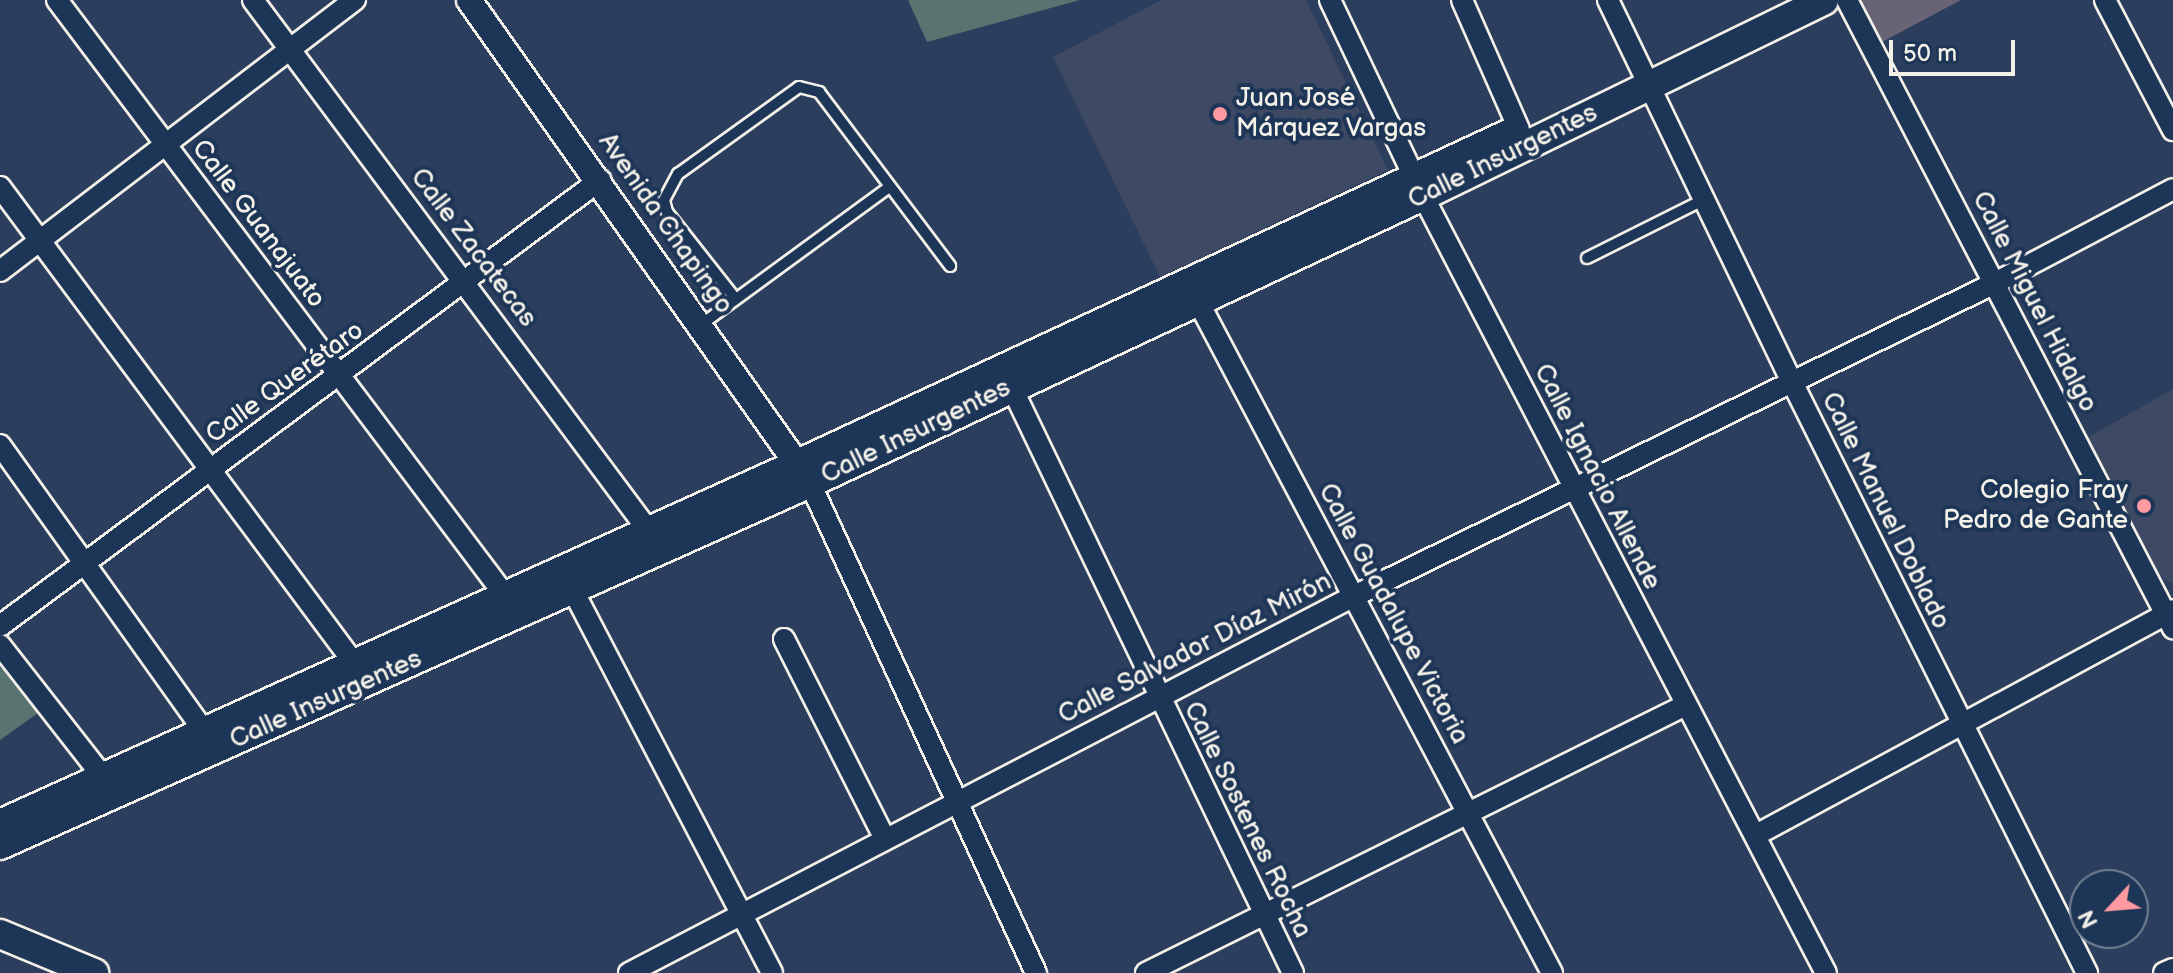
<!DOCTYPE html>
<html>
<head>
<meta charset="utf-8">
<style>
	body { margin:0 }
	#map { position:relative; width:2173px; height:973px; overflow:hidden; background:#2c3e5d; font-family:"Balsamiq Sans",sans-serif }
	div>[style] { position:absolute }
	.built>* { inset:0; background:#3e4964 }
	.green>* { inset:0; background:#597370 }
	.building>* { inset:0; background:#696475 }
	.roads { filter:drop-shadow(2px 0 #f4f1e8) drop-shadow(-2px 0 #f4f1e8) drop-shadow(0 2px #f4f1e8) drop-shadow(0 -2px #f4f1e8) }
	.service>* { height:10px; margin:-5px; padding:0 5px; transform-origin:5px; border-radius:5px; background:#1d3557 }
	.minor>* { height:20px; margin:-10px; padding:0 10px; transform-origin:10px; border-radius:10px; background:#1d3557 }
	.tertiary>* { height:24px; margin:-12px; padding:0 12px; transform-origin:12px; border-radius:12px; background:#1d3557 }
	.secondary>* { height:28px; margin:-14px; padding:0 14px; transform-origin:14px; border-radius:14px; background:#1d3557 }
	.dots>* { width:22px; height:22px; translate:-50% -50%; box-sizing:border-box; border:4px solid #1d3557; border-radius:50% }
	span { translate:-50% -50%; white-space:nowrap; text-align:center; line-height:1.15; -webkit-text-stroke:8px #1d3557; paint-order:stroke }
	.poi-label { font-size:26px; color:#f4f1e8 }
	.left { translate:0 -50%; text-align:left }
	.right { translate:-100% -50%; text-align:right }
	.street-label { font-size:26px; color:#f4f1e8 }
	.north { position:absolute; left:2069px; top:869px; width:80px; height:80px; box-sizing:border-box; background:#1d3557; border:2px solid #738091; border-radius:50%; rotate:244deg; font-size:22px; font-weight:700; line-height:32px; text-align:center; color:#f4f1e8 }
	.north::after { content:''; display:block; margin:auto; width:28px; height:36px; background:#ff9aa2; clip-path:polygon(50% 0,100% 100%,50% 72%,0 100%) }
	.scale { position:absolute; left:1889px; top:40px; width:126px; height:36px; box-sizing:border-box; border:4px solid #f4f1e8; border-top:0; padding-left:10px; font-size:24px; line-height:28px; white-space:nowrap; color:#f4f1e8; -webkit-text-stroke:6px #1d3557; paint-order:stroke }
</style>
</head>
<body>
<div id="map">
	<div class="built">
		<i style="clip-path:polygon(1161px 0,1306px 0,1388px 170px,1160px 277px,1053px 57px)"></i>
		<i style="clip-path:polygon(2173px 389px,2173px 584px,2149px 569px,2080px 442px)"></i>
	</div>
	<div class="green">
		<i style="clip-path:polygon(908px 0,1080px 0,927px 42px)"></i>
		<i style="clip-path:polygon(1px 667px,38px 713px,0 740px,0 668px)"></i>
	</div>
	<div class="building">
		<i style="clip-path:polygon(1860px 0,1961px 0,1882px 42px)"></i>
	</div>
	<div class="roads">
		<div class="service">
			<i style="left:1587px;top:258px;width:132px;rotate:-26.6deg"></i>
			<i style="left:735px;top:298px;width:110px;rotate:-128.3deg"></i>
			<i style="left:667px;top:212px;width:12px;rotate:-104deg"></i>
			<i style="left:664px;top:200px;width:30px;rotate:-62deg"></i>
			<i style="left:678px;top:174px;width:149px;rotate:-35.7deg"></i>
			<i style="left:799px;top:87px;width:21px;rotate:14deg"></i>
			<i style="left:819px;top:92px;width:218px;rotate:53deg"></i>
			<i style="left:702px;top:324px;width:230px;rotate:-36.2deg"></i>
		</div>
		<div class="minor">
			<i style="left:57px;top:0;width:743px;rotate:53.04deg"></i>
			<i style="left:253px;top:0;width:661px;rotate:53.3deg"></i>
			<i style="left:1330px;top:0;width:217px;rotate:64.6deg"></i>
			<i style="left:1423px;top:196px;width:875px;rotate:62.59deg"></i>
			<i style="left:1462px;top:0;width:141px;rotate:66.2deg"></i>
			<i style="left:1608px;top:0;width:422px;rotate:64.3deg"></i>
			<i style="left:1791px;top:380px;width:663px;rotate:63.47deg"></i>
			<i style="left:1847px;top:0;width:708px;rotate:62.57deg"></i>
			<i style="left:2105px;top:0;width:147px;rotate:62.4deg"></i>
			<i style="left:0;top:187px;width:608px;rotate:53.36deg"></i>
			<i style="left:0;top:271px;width:447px;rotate:-37.4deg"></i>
			<i style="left:1192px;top:290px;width:772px;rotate:62.21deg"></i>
			<i style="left:1011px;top:386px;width:651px;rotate:64.34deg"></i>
			<i style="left:0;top:445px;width:365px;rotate:54.5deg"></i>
			<i style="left:810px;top:483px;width:540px;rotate:65.24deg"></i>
			<i style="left:567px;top:579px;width:444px;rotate:62.5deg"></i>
			<i style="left:0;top:626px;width:748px;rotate:-36.62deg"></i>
			<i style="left:784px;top:639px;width:224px;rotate:63.2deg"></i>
			<i style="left:0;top:645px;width:167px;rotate:52deg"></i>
			<i style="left:1756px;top:835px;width:474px;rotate:-28.3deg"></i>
			<i style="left:629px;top:973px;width:817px;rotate:-27.47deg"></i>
			<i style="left:1354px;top:596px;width:713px;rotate:-26.03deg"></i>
			<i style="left:1995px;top:283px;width:201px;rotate:-27.8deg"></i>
			<i style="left:1146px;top:973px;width:603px;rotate:-26.4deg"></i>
			<i style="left:2164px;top:973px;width:10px;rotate:-24deg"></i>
		</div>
		<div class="tertiary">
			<i style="left:469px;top:0;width:585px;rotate:54.74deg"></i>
		</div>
		<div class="secondary">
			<i style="left:0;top:824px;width:878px;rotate:-24.29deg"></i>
			<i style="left:800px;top:463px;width:788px;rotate:-24.91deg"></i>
			<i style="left:0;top:845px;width:887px;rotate:-24.08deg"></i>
			<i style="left:810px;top:483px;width:677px;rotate:-25.09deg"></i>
			<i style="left:1423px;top:196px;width:446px;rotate:-26deg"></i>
			<i style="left:0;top:934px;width:102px;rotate:22.5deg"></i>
		</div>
	</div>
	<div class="dots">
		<i style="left:1220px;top:114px;background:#ff9aa2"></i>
		<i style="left:2144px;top:506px;background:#ff9aa2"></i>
	</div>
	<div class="poi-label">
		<span class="left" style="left:1236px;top:114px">Juan José<br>Márquez Vargas</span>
		<span class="right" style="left:2128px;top:506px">Colegio Fray<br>Pedro de Gante</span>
	</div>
	<div class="street-label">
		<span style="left:1503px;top:157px;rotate:-26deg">Calle Insurgentes</span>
		<span style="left:258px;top:224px;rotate:53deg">Calle Guanajuato</span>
		<span style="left:665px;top:224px;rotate:55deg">Avenida Chapingo</span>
		<span style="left:473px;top:248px;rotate:53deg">Calle Zacatecas</span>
		<span style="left:2034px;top:302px;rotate:63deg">Calle Miguel Hidalgo</span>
		<span style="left:285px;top:383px;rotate:-36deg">Calle Querétaro</span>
		<span style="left:916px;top:432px;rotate:-26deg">Calle Insurgentes</span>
		<span style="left:1597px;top:477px;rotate:63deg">Calle Ignacio Allende</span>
		<span style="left:1885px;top:511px;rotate:64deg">Calle Manuel Doblado</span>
		<span style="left:1393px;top:614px;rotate:62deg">Calle Guadalupe Victoria</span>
		<span style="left:1195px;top:649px;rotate:-27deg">Calle Salvador Díaz Mirón</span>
		<span style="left:326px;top:700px;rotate:-24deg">Calle Insurgentes</span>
		<span style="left:1247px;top:820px;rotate:64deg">Calle Sostenes Rocha</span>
	</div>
	<div class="north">N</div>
	<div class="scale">50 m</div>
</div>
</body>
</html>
